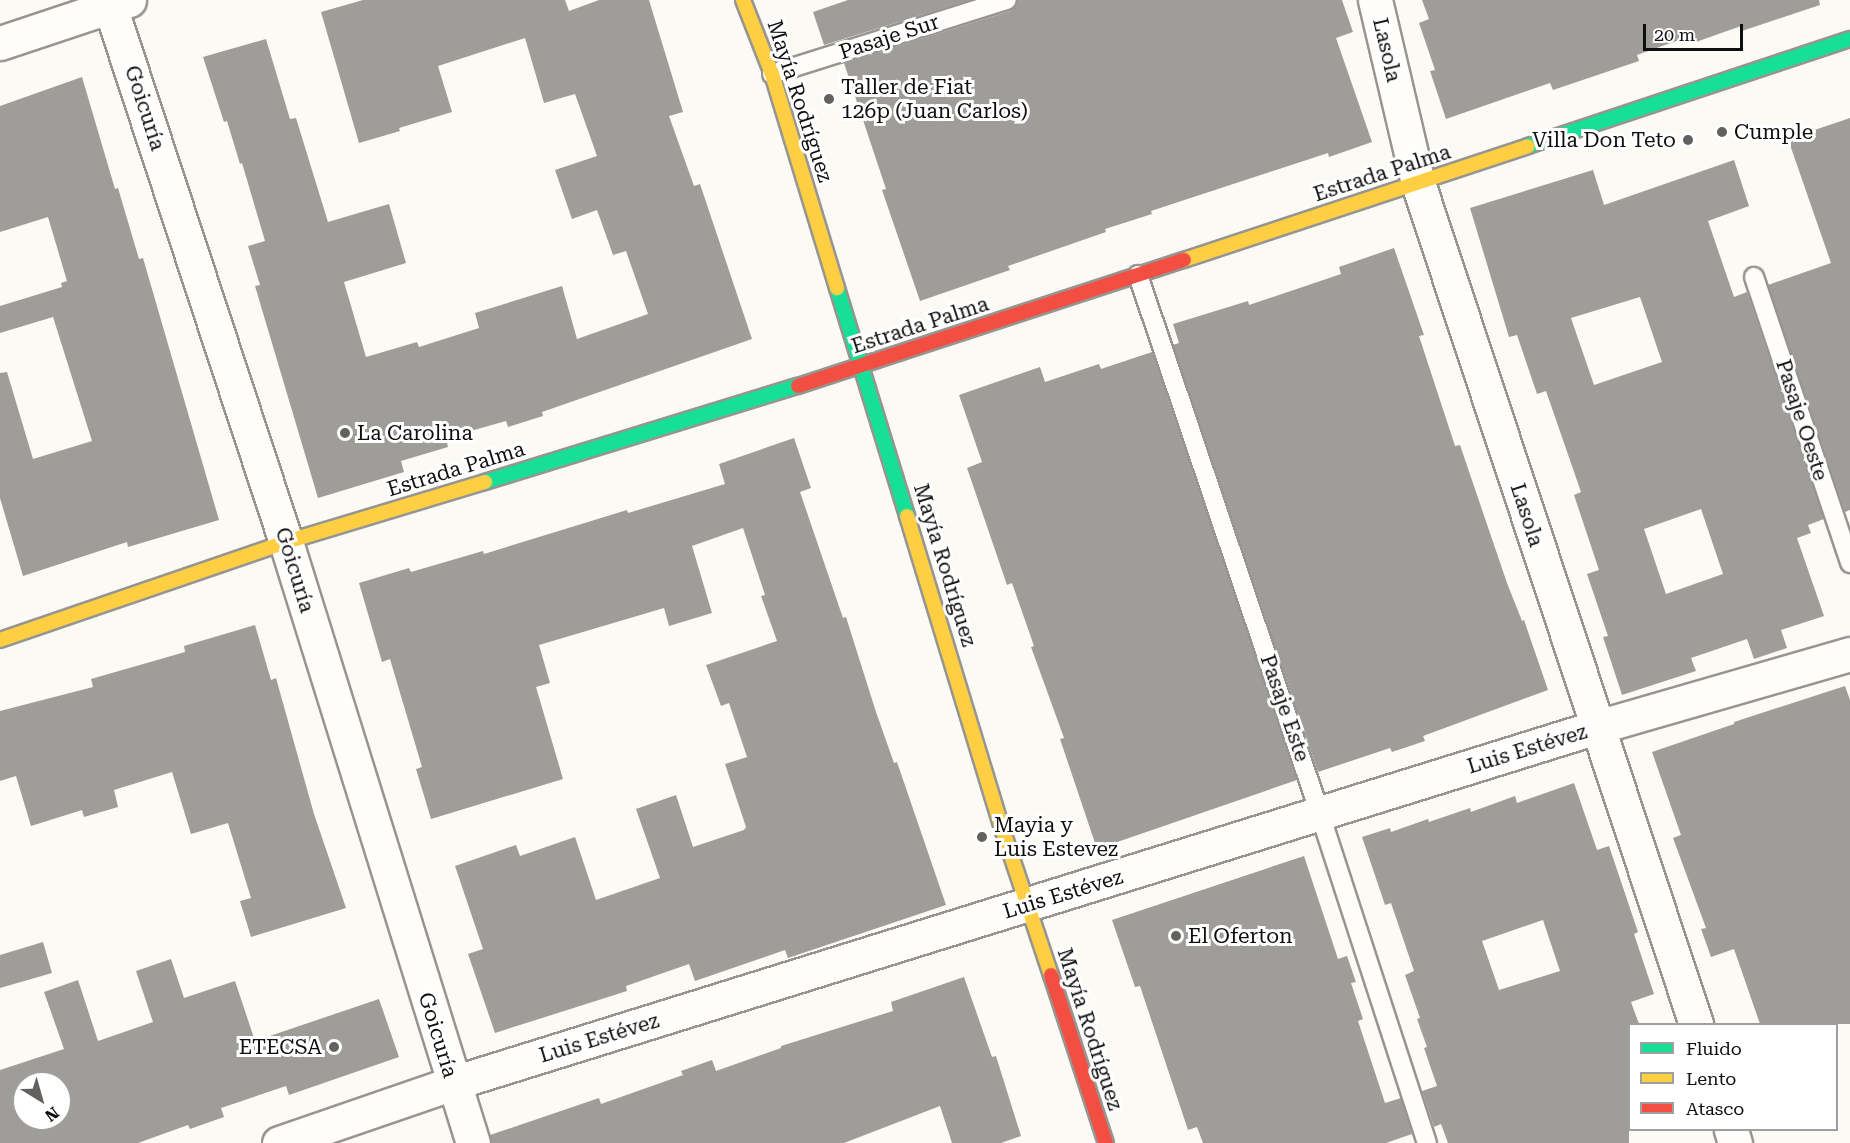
<!DOCTYPE html>
<html>
<head>
<meta charset="utf-8">
<style>
	body { margin:0 }
	#map { position:relative; width:1850px; height:1143px; overflow:hidden; background:#fcfaf4; font-family:"Roboto Serif",serif }
	div>[style] { position:absolute }
	.building>* { inset:0; background:#9f9d99 }
	.roads { filter:drop-shadow(2px 0 #969592) drop-shadow(-2px 0 #969592) drop-shadow(0 2px #969592) drop-shadow(0 -2px #969592) }
	.lane>* { height:18px; margin:-9px; padding:0 9px; transform-origin:9px; border-radius:9px; background:#fffefd }
	.street>* { height:33px; margin:-16.5px; padding:0 16.5px; transform-origin:16.5px; border-radius:16.5px; background:#fffefd }
	.fast>* { height:14px; margin:-7px; padding:0 7px; transform-origin:7px; border-radius:7px; background:#16e098 }
	.slow>* { height:14px; margin:-7px; padding:0 7px; transform-origin:7px; border-radius:7px; background:#ffcf43 }
	.jam>* { height:14px; margin:-7px; padding:0 7px; transform-origin:7px; border-radius:7px; background:#f24e42 }
	.dots>* { width:16px; height:16px; translate:-50% -50%; box-sizing:border-box; border:3px solid #fff; border-radius:50% }
	span { translate:-50% -50%; white-space:nowrap; text-align:center; line-height:1.15; -webkit-text-stroke:6px #fff; paint-order:stroke }
	.street-label { font-size:21px; color:#0f0f0f }
	.poi-label { font-size:21px; color:#0f0f0f }
	.left { translate:0 -50%; text-align:left }
	.right { translate:-100% -50%; text-align:right }
	.legend { position:absolute; left:1628px; top:1023px; width:210px; height:108px; box-sizing:border-box; background:#fff; border:2px solid #9f9f9f; margin:0; padding:8px 10px; list-style:none; font-size:18px; color:#0f0f0f }
	.legend li { display:flex; align-items:center; gap:12px; height:30px }
	.legend b { width:30px; border:2px solid #9f9f9f }
	.north { position:absolute; left:12px; top:1071px; width:60px; height:60px; box-sizing:border-box; background:#fff; border:2px solid #9f9f9f; border-radius:50%; rotate:143deg; font-size:16px; font-weight:700; line-height:24px; text-align:center; color:#0f0f0f }
	.north::after { content:''; display:block; margin:auto; width:21px; height:27px; background:#62615f; clip-path:polygon(50% 0,100% 100%,50% 72%,0 100%) }
	.scale { position:absolute; left:1643px; top:24px; width:100px; height:27px; box-sizing:border-box; border:3px solid #0f0f0f; border-top:0; padding-left:8px; font-size:18px; line-height:21px; white-space:nowrap; color:#0f0f0f; -webkit-text-stroke:4px #fff; paint-order:stroke }
</style>
</head>
<body>
<div id="map">
	<div class="building">
		<i style="clip-path:polygon(363px 0,565px 0,569px 11px,599px 0,649px 0,683px 112px,669px 116px,694px 186px,700px 184px,752px 339px,542px 412px,543px 416px,508px 427px,506px 421px,446px 438px,448px 447px,401px 461px,404px 472px,318px 498px,255px 286px,260px 285px,248px 246px,265px 241px,242px 163px,240px 164px,227px 121px,224px 122px,203px 57px,266px 39px,290px 119px,296px 118px,328px 222px,389px 204px,406px 263px,344px 282px,366px 357px,417px 342px,419px 347px,479px 328px,475px 313px,562px 286px,577px 339px,648px 314px,626px 251px,613px 255px,597px 210px,572px 219px,555px 170px,597px 156px,575px 94px,544px 103px,525px 38px,438px 66px,452px 112px,399px 128px,400px 131px,359px 143px,321px 12px)"></i>
		<i style="clip-path:polygon(848px 0,970px 0,824px 45px,813px 12px)"></i>
		<i style="clip-path:polygon(1018px 0,1342px 0,1353px 32px,1336px 38px,1372px 142px,1329px 157px,1328px 153px,1151px 211px,1152px 214px,1105px 229px,1106px 232px,1008px 266px,1010px 270px,920px 301px,882px 190px,886px 189px,844px 63px,1010px 11px,1016px 7px)"></i>
		<i style="clip-path:polygon(1422px 0,1819px 0,1820px 5px,1742px 31px,1741px 26px,1696px 42px,1693px 35px,1637px 55px,1639px 61px,1553px 90px,1550px 83px,1446px 119px,1430px 71px,1435px 70px,1419px 23px,1429px 19px)"></i>
		<i style="clip-path:polygon(82px 77px,115px 189px,118px 188px,139px 259px,143px 258px,219px 520px,128px 547px,127px 542px,23px 576px,0 498px,0 373px,7px 372px,33px 459px,92px 441px,53px 317px,0 333px,0 306px,62px 287px,61px 283px,67px 281px,48px 217px,0 232px,0 106px)"></i>
		<i style="clip-path:polygon(1850px 118px,1850px 510px,1845px 512px,1768px 285px,1831px 263px,1788px 139px)"></i>
		<i style="clip-path:polygon(evenodd,1734px 160px,1749px 206px,1708px 221px,1734px 297px,1747px 292px,1824px 519px,1808px 525px,1811px 533px,1797px 538px,1824px 616px,1781px 630px,1787px 648px,1754px 659px,1747px 639px,1691px 658px,1696px 671px,1622px 695px,1603px 637px,1608px 636px,1587px 574px,1599px 570px,1574px 495px,1581px 492px,1546px 391px,1537px 394px,1517px 335px,1509px 337px,1470px 208px,1593px 170px,1604px 205px,1734px 160px,1640px 297px,1662px 362px,1594px 385px,1571px 318px,1640px 297px,1734px 160px,1701px 509px,1723px 574px,1666px 594px,1644px 529px,1701px 509px)"></i>
		<i style="clip-path:polygon(1394px 248px,1424px 335px,1419px 336px,1455px 446px,1460px 445px,1507px 583px,1522px 621px,1524px 620px,1548px 690px,1423px 736px,1425px 741px,1392px 752px,1390px 748px,1318px 772px,1173px 345px,1179px 343px,1173px 324px,1248px 301px,1249px 305px,1341px 274px,1339px 267px)"></i>
		<i style="clip-path:polygon(1152px 352px,1297px 780px,1097px 849px,1060px 739px,1064px 738px,1031px 647px,1034px 646px,1012px 583px,1007px 585px,967px 468px,982px 462px,959px 395px,1040px 367px,1045px 382px,1099px 364px,1101px 369px)"></i>
		<i style="clip-path:polygon(794px 438px,811px 488px,800px 492px,843px 618px,846px 617px,876px 712px,894px 763px,897px 762px,946px 905px,788px 958px,785px 950px,695px 981px,689px 964px,626px 986px,627px 991px,495px 1033px,468px 954px,483px 949px,455px 866px,516px 845px,520px 856px,575px 837px,596px 900px,660px 878px,636px 809px,676px 795px,693px 847px,744px 830px,746px 827px,725px 764px,747px 757px,729px 703px,721px 706px,706px 665px,777px 641px,761px 596px,765px 595px,743px 528px,692px 546px,712px 613px,669px 626px,664px 608px,539px 645px,550px 683px,536px 687px,563px 779px,431px 819px,416px 769px,422px 767px,390px 659px,382px 662px,359px 583px,409px 568px,411px 572px,483px 551px,484px 554px,627px 510px,628px 513px,725px 484px,719px 464px)"></i>
		<i style="clip-path:polygon(255px 625px,271px 680px,276px 678px,314px 814px,346px 908px,251px 937px,240px 901px,251px 898px,228px 823px,191px 834px,172px 772px,114px 790px,118px 807px,84px 817px,82px 810px,31px 826px,16px 776px,0 781px,0 711px,93px 687px,91px 679px,185px 652px,184px 646px)"></i>
		<i style="clip-path:polygon(1845px 686px,1850px 700px,1850px 1024px,1760px 1024px,1734px 949px,1711px 957px,1701px 929px,1706px 928px,1673px 838px,1681px 835px,1652px 752px,1734px 724px,1734px 722px)"></i>
		<i style="clip-path:polygon(evenodd,1574px 783px,1597px 850px,1609px 846px,1638px 932px,1634px 934px,1654px 994px,1631px 1002px,1639px 1024px,1629px 1024px,1629px 1143px,1448px 1143px,1441px 1124px,1434px 1127px,1422px 1091px,1437px 1086px,1424px 1048px,1427px 1047px,1417px 1019px,1420px 1018px,1405px 975px,1414px 971px,1391px 903px,1385px 905px,1362px 837px,1390px 828px,1391px 832px,1428px 819px,1429px 822px,1470px 808px,1471px 812px,1515px 796px,1517px 803px,1574px 783px,1543px 920px,1560px 971px,1499px 990px,1482px 941px,1543px 920px)"></i>
		<i style="clip-path:polygon(1304px 856px,1338px 959px,1347px 956px,1356px 982px,1351px 983px,1363px 1019px,1358px 1021px,1385px 1103px,1401px 1098px,1412px 1134px,1386px 1143px,1203px 1143px,1197px 1127px,1188px 1130px,1140px 986px,1135px 987px,1112px 920px)"></i>
		<i style="clip-path:polygon(43px 942px,52px 973px,0 988px,0 955px)"></i>
		<i style="clip-path:polygon(evenodd,171px 959px,184px 998px,235px 981px,255px 1041px,379px 999px,399px 1057px,289px 1095px,286px 1086px,221px 1108px,224px 1117px,190px 1129px,188px 1125px,138px 1143px,0 1143px,0 1070px,64px 1049px,44px 992px,78px 980px,98px 1041px,153px 1022px,136px 971px,171px 959px,24px 1083px,60px 1083px,60px 1119px,24px 1119px,24px 1083px)"></i>
		<i style="clip-path:polygon(964px 977px,992px 1057px,996px 1056px,1021px 1136px,1001px 1143px,952px 1143px,940px 1106px,844px 1143px,491px 1143px,490px 1135px,599px 1098px,601px 1104px,683px 1075px,681px 1071px,712px 1060px,716px 1071px,781px 1048px,781px 1046px,893px 1011px,891px 1002px)"></i>
	</div>
	<div class="roads">
		<div class="lane">
			<i style="left:772px;top:74px;width:246px;rotate:-17.5deg"></i>
			<i style="left:1138px;top:275px;width:569px;rotate:71.34deg"></i>
			<i style="left:1320px;top:814px;width:346px;rotate:72deg"></i>
			<i style="left:1754px;top:277px;width:302px;rotate:71.4deg"></i>
		</div>
		<div class="street">
			<i style="left:108px;top:0;width:570px;rotate:71.82deg"></i>
			<i style="left:286px;top:542px;width:629px;rotate:72.72deg"></i>
			<i style="left:1375px;top:0;width:188px;rotate:76.8deg"></i>
			<i style="left:1418px;top:183px;width:886px;rotate:71.71deg"></i>
			<i style="left:0;top:43px;width:136px;rotate:-18.4deg"></i>
			<i style="left:1731px;top:1130px;width:14px;rotate:73deg"></i>
			<i style="left:279px;top:1143px;width:184px;rotate:-19deg"></i>
			<i style="left:453px;top:1083px;width:1198px;rotate:-17.29deg"></i>
			<i style="left:1597px;top:727px;width:263px;rotate:-16.1deg"></i>
		</div>
		<div class="fast">
			<i style="left:1528px;top:146px;width:339px;rotate:-18.4deg"></i>
			<i style="left:837px;top:288px;width:239px;rotate:72.9deg"></i>
			<i style="left:485px;top:482px;width:327px;rotate:-17.1deg"></i>
		</div>
		<div class="slow">
			<i style="left:743px;top:0;width:79px;rotate:68.6deg"></i>
			<i style="left:772px;top:74px;width:224px;rotate:73.1deg"></i>
			<i style="left:1184px;top:260px;width:362px;rotate:-18.3deg"></i>
			<i style="left:907px;top:516px;width:329px;rotate:73.1deg"></i>
			<i style="left:1003px;top:831px;width:152px;rotate:71.6deg"></i>
			<i style="left:0;top:640px;width:302px;rotate:-18.9deg"></i>
			<i style="left:286px;top:542px;width:208px;rotate:-16.8deg"></i>
		</div>
		<div class="jam">
			<i style="left:798px;top:386px;width:406px;rotate:-18.1deg"></i>
			<i style="left:1051px;top:975px;width:177px;rotate:71.9deg"></i>
		</div>
	</div>
	<div class="dots">
		<i style="left:829px;top:99px;background:#62615f"></i>
		<i style="left:1722px;top:132px;background:#62615f"></i>
		<i style="left:1688px;top:140px;background:#62615f"></i>
		<i style="left:345px;top:433px;background:#62615f"></i>
		<i style="left:982px;top:837px;background:#62615f"></i>
		<i style="left:1176px;top:936px;background:#62615f"></i>
		<i style="left:334px;top:1047px;background:#62615f"></i>
	</div>
	<div class="street-label">
		<span style="left:889px;top:37px;rotate:-18deg">Pasaje Sur</span>
		<span style="left:1387px;top:50px;rotate:77deg">Lasola</span>
		<span style="left:800px;top:101px;rotate:72deg">Mayía Rodríguez</span>
		<span style="left:145px;top:108px;rotate:72deg">Goicuría</span>
		<span style="left:1382px;top:173px;rotate:-18deg">Estrada Palma</span>
		<span style="left:920px;top:325px;rotate:-18deg">Estrada Palma</span>
		<span style="left:1802px;top:420px;rotate:72deg">Pasaje Oeste</span>
		<span style="left:456px;top:469px;rotate:-17deg">Estrada Palma</span>
		<span style="left:1527px;top:515px;rotate:72deg">Lasola</span>
		<span style="left:945px;top:565px;rotate:73deg">Mayía Rodríguez</span>
		<span style="left:295px;top:570px;rotate:73deg">Goicuría</span>
		<span style="left:1285px;top:708px;rotate:71deg">Pasaje Este</span>
		<span style="left:1527px;top:749px;rotate:-17deg">Luis Estévez</span>
		<span style="left:1063px;top:894px;rotate:-17deg">Luis Estévez</span>
		<span style="left:1090px;top:1029px;rotate:72deg">Mayía Rodríguez</span>
		<span style="left:438px;top:1035px;rotate:73deg">Goicuría</span>
		<span style="left:599px;top:1038px;rotate:-17deg">Luis Estévez</span>
	</div>
	<div class="poi-label">
		<span class="left" style="left:841px;top:99px">Taller de Fiat<br>126p (Juan Carlos)</span>
		<span class="left" style="left:1734px;top:132px">Cumple</span>
		<span class="right" style="left:1676px;top:140px">Villa Don Teto</span>
		<span class="left" style="left:357px;top:433px">La Carolina</span>
		<span class="left" style="left:994px;top:837px">Mayia y<br>Luis Estevez</span>
		<span class="left" style="left:1188px;top:936px">El Oferton</span>
		<span class="right" style="left:322px;top:1047px">ETECSA</span>
	</div>
	<ul class="legend">
	<li><b style="height:8px;background:#16e098"></b>Fluido</li>
	<li><b style="height:8px;background:#ffcf43"></b>Lento</li>
	<li><b style="height:8px;background:#f24e42"></b>Atasco</li>
	</ul>
	<div class="north">N</div>
	<div class="scale">20 m</div>
</div>
</body>
</html>
